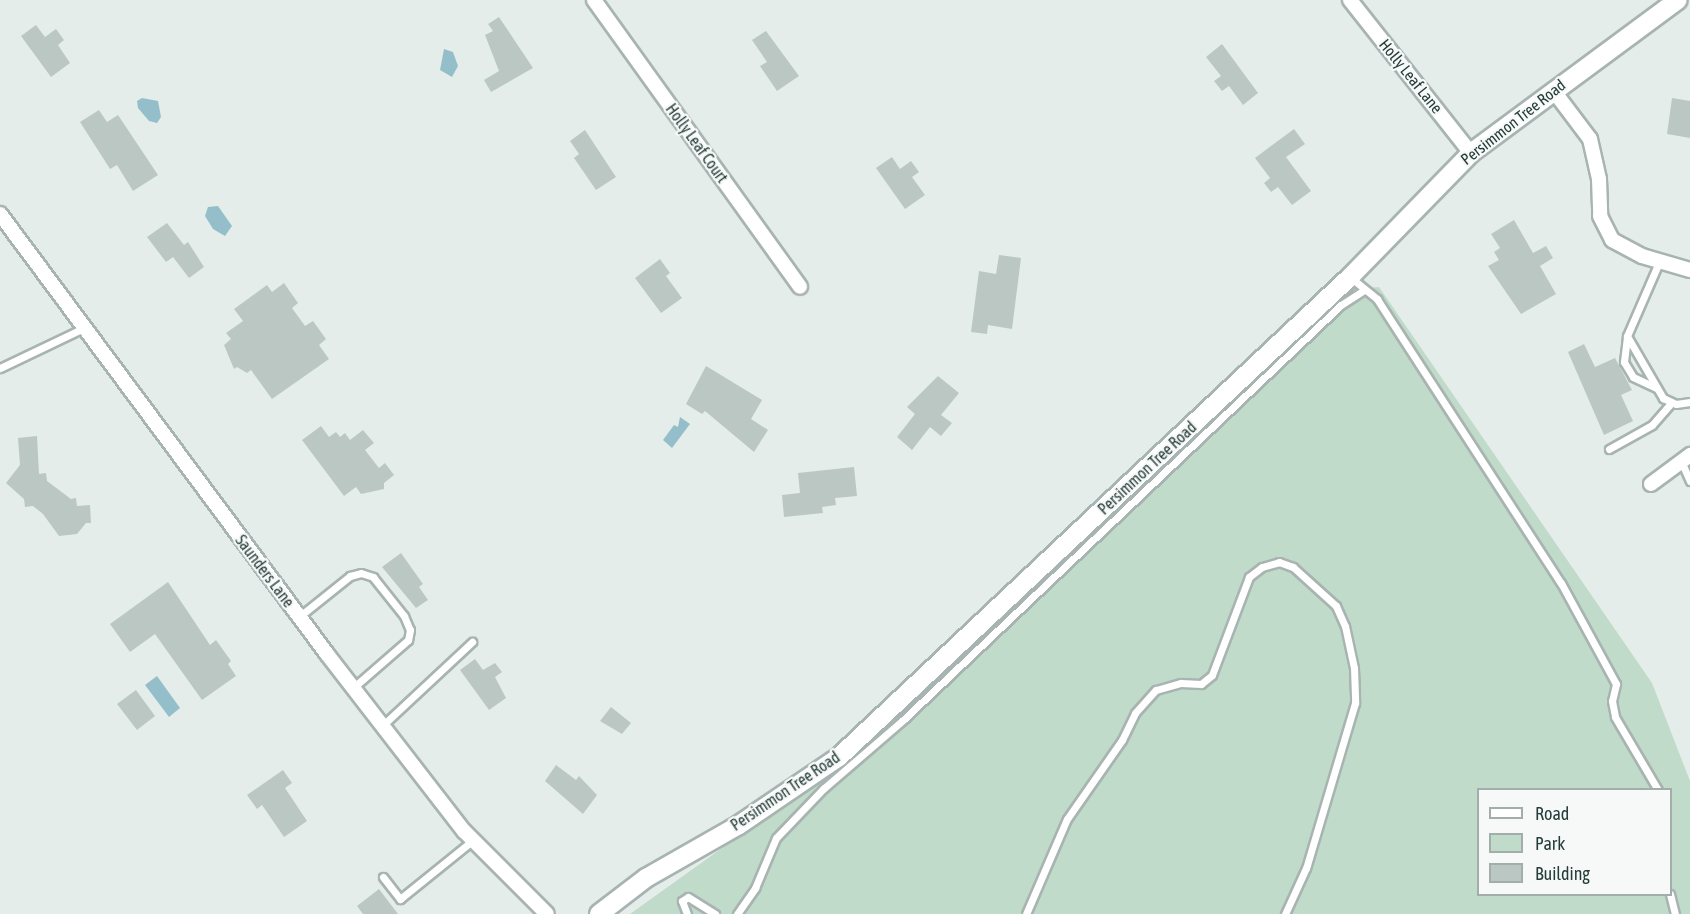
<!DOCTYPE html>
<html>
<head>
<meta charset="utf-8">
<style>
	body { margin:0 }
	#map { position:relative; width:1690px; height:914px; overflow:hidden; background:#e5edea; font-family:"Asap Condensed",sans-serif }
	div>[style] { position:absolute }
	.green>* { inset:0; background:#c1dbca }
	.water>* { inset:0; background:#94bfca }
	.building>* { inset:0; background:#bbc7c3 }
	.roads { filter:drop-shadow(2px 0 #a8b4b1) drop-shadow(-2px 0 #a8b4b1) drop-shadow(0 2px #a8b4b1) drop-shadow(0 -2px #a8b4b1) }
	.service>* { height:7px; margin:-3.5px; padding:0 3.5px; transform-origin:3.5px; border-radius:3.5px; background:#fff }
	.minor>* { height:14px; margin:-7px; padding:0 7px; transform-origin:7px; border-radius:7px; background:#fff }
	.secondary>* { height:18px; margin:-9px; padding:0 9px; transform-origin:9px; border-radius:9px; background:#fff }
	span { translate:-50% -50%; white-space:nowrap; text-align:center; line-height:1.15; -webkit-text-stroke:4.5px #f6f9f8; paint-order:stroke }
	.street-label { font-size:16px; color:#263c38 }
	.legend { position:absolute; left:1477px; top:788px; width:195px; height:108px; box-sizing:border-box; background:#f6f9f8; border:2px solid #a3adab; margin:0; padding:8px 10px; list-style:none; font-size:18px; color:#263c38 }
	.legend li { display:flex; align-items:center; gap:12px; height:30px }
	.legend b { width:30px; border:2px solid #a3adab }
</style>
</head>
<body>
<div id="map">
	<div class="green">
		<i style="clip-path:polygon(evenodd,1379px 287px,1652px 683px,1690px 781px,1690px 914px,630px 914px,848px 758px,1344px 290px,1379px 287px,1478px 790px,1670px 790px,1670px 894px,1478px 894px,1478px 790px)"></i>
	</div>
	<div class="water">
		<i style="clip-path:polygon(444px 49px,453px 52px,458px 66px,452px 77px,440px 70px)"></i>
		<i style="clip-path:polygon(142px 98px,158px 101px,161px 117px,157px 123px,149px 121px,138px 108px,137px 101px)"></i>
		<i style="clip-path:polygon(218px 206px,232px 226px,225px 236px,213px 229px,205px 216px,208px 207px)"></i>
		<i style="clip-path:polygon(680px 417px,690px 424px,672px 448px,663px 440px,674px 425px,678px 427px)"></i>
		<i style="clip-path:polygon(157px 676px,180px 708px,169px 717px,145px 685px)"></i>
	</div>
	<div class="building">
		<i style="clip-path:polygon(499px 17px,533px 68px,491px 92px,484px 80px,499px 71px,485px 35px,493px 31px,488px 24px)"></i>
		<i style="clip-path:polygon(36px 25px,45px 37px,56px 29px,64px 40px,58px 45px,70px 63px,51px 77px,21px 36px)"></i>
		<i style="clip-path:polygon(766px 31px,799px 76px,777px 91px,760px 66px,767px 62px,752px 40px)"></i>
		<i style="clip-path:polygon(1222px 44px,1258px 93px,1243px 105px,1229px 86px,1222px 91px,1214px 81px,1221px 76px,1206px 57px)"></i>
		<i style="clip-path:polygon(1672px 98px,1690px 101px,1690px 138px,1667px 134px)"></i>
		<i style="clip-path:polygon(99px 110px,107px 122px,118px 115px,158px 175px,133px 191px,117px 165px,110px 169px,80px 122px)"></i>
		<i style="clip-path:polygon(1294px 129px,1305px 144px,1286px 157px,1311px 191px,1292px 205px,1278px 187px,1271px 192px,1264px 183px,1270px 178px,1255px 158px)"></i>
		<i style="clip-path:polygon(585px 130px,616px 177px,596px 190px,574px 158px,579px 154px,570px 141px)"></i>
		<i style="clip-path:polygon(892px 157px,900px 169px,911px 161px,919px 172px,912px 177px,925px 195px,905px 209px,876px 168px)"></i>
		<i style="clip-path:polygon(1514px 220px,1533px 253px,1546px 246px,1553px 258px,1540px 266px,1556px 294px,1521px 314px,1488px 266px,1499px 260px,1494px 252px,1500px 248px,1491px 234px)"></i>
		<i style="clip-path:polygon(167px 223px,184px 245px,188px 242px,204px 267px,189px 278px,173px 257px,166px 262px,147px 237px)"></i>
		<i style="clip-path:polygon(999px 255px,1021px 258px,1012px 329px,988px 325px,987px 334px,971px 332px,979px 271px,996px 274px)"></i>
		<i style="clip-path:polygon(660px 259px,670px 273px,666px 276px,682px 298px,661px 313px,635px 278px)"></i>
		<i style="clip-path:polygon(284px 283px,298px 303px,292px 308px,305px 326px,313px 321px,326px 339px,319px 345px,329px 359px,272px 399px,251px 370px,247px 373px,237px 367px,234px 369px,224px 345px,231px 339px,226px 333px,243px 321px,234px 309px,267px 285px,272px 292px)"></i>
		<i style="clip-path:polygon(1584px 344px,1595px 367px,1615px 358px,1632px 390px,1621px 395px,1633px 421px,1604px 435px,1568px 352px)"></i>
		<i style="clip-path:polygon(706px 366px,762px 400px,751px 419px,768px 430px,754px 452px,705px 411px,702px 414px,686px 404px)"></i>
		<i style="clip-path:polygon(938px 376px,959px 393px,941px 415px,952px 423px,941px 436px,930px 427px,912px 450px,897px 437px,915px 414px,907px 407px)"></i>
		<i style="clip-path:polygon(321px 426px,329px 437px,336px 432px,340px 437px,345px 433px,350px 440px,363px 430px,374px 443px,365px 450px,379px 468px,385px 463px,394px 475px,384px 483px,384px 489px,361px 494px,356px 487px,344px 496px,302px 440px)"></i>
		<i style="clip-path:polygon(37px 436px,39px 474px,46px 473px,47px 481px,71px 499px,76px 498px,77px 506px,90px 505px,91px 523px,86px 523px,77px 534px,59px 536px,43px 514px,33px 506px,25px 507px,24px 499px,6px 483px,20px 465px,18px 438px)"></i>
		<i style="clip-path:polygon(854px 467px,857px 496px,835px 498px,836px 505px,822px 507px,823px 513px,784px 517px,782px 495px,800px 493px,798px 473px)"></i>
		<i style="clip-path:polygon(401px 553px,423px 584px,419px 587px,428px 600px,416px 608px,382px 567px)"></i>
		<i style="clip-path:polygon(168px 582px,210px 645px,216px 640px,231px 661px,228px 664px,236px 676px,202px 700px,155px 634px,130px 652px,110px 624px)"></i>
		<i style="clip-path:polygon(475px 659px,483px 670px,495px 663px,502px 672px,495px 677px,506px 698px,489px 710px,460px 670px)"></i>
		<i style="clip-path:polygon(136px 690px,155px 716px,137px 730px,117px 704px)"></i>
		<i style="clip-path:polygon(611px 707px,631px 723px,622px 734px,600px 721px)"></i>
		<i style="clip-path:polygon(556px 765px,576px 780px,579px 776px,597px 795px,583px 814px,545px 781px)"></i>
		<i style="clip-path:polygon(283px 770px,292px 783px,285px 788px,307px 821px,284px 837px,262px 805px,257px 809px,247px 795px)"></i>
		<i style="clip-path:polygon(379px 889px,398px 914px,363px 914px,357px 906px)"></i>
	</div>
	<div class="roads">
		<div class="service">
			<i style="left:1660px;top:260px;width:83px;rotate:113.5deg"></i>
			<i style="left:1627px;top:336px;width:72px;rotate:59.9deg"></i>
			<i style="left:1663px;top:398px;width:14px;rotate:25deg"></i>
			<i style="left:1676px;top:404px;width:14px;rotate:-8deg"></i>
			<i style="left:1350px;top:277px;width:35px;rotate:39deg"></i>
			<i style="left:1377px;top:299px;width:338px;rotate:57.1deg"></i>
			<i style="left:1561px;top:583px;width:115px;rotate:61.4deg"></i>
			<i style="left:1616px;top:684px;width:17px;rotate:103deg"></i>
			<i style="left:1612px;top:701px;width:16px;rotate:79deg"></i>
			<i style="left:1615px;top:717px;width:85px;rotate:59.5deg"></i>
			<i style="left:1627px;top:337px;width:25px;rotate:97deg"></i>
			<i style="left:1624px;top:362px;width:17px;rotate:59deg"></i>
			<i style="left:1633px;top:377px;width:26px;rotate:25deg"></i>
			<i style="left:0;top:368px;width:93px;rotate:-25.5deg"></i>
			<i style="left:1609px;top:449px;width:49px;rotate:-29.2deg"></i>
			<i style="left:1652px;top:425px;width:30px;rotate:-49deg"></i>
			<i style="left:1681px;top:461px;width:22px;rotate:66deg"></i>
			<i style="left:300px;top:616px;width:64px;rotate:-38.7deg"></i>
			<i style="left:350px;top:576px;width:11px;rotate:-15deg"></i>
			<i style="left:361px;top:573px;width:13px;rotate:18deg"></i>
			<i style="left:373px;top:577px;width:50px;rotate:51.5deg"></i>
			<i style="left:404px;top:616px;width:15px;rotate:67deg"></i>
			<i style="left:410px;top:630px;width:10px;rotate:101deg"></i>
			<i style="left:408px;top:640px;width:72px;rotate:139deg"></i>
			<i style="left:383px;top:725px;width:122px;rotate:-43deg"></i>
			<i style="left:383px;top:877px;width:28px;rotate:52deg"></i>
			<i style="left:400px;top:899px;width:92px;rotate:-38.9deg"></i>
			<i style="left:1670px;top:894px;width:21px;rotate:76deg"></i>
			<i style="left:687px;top:914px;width:14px;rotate:-111deg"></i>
			<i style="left:682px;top:901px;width:7px;rotate:-34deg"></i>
			<i style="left:688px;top:897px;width:32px;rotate:32deg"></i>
			<i style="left:737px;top:914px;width:32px;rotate:-55deg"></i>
			<i style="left:755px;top:888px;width:54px;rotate:-67.2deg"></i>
			<i style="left:776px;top:838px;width:69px;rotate:-46.2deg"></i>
			<i style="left:824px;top:788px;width:104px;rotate:-40.7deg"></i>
			<i style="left:903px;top:720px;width:603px;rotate:-43.46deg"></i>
			<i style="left:1341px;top:305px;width:27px;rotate:-33deg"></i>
			<i style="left:1026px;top:914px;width:103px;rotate:-66.7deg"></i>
			<i style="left:1067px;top:819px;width:96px;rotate:-55.2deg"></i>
			<i style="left:1122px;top:740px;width:30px;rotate:-64deg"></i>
			<i style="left:1135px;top:713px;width:31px;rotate:-48deg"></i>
			<i style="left:1156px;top:690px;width:26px;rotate:-16deg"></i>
			<i style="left:1181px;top:683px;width:20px;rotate:3deg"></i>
			<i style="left:1201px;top:684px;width:14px;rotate:-39deg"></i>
			<i style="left:1212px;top:675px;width:105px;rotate:-69.3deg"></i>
			<i style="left:1249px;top:577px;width:16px;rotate:-38deg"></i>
			<i style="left:1262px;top:567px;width:18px;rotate:-16deg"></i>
			<i style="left:1279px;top:562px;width:15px;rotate:20deg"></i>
			<i style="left:1293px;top:567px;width:58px;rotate:42.2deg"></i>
			<i style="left:1336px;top:606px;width:22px;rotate:66deg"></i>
			<i style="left:1345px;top:626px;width:43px;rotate:77.9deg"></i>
			<i style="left:1354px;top:668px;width:35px;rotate:88deg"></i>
			<i style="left:1355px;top:703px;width:172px;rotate:106.5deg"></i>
			<i style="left:1306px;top:868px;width:51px;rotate:114.5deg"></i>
		</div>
		<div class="minor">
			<i style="left:594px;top:0;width:353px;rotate:54.3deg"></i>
			<i style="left:1350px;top:0;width:195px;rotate:51.7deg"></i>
			<i style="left:1553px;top:90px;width:61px;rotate:52.9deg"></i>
			<i style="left:1590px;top:139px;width:41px;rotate:77.3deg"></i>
			<i style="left:1599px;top:179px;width:37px;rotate:88deg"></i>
			<i style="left:1600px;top:216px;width:27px;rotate:63deg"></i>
			<i style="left:1612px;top:240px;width:34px;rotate:28deg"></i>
			<i style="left:1642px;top:256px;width:50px;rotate:16.3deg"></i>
			<i style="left:0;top:214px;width:548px;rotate:53.38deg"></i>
			<i style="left:327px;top:654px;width:224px;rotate:52.3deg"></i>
			<i style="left:464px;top:831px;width:117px;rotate:45deg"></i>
			<i style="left:1651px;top:484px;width:49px;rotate:-36.6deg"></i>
		</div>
		<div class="secondary">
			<i style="left:599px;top:914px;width:59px;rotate:-37.5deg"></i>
			<i style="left:646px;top:878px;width:107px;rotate:-29.7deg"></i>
			<i style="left:739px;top:825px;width:121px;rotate:-34.2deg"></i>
			<i style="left:839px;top:757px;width:701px;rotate:-43.21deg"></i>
			<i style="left:1350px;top:277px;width:173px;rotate:-45.7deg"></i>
			<i style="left:1471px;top:153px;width:257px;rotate:-36.5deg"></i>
		</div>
	</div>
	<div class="street-label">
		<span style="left:1411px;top:76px;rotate:51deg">Holly Leaf Lane</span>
		<span style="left:1513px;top:122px;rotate:-38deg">Persimmon Tree Road</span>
		<span style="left:697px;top:143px;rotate:54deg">Holly Leaf Court</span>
		<span style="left:1147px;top:468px;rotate:-43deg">Persimmon Tree Road</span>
		<span style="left:265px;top:571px;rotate:53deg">Saunders Lane</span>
		<span style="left:785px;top:791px;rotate:-34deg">Persimmon Tree Road</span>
	</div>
	<ul class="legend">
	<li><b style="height:8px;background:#fff"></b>Road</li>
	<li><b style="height:16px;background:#c1dbca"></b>Park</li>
	<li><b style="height:16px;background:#bbc7c3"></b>Building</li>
	</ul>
</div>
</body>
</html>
